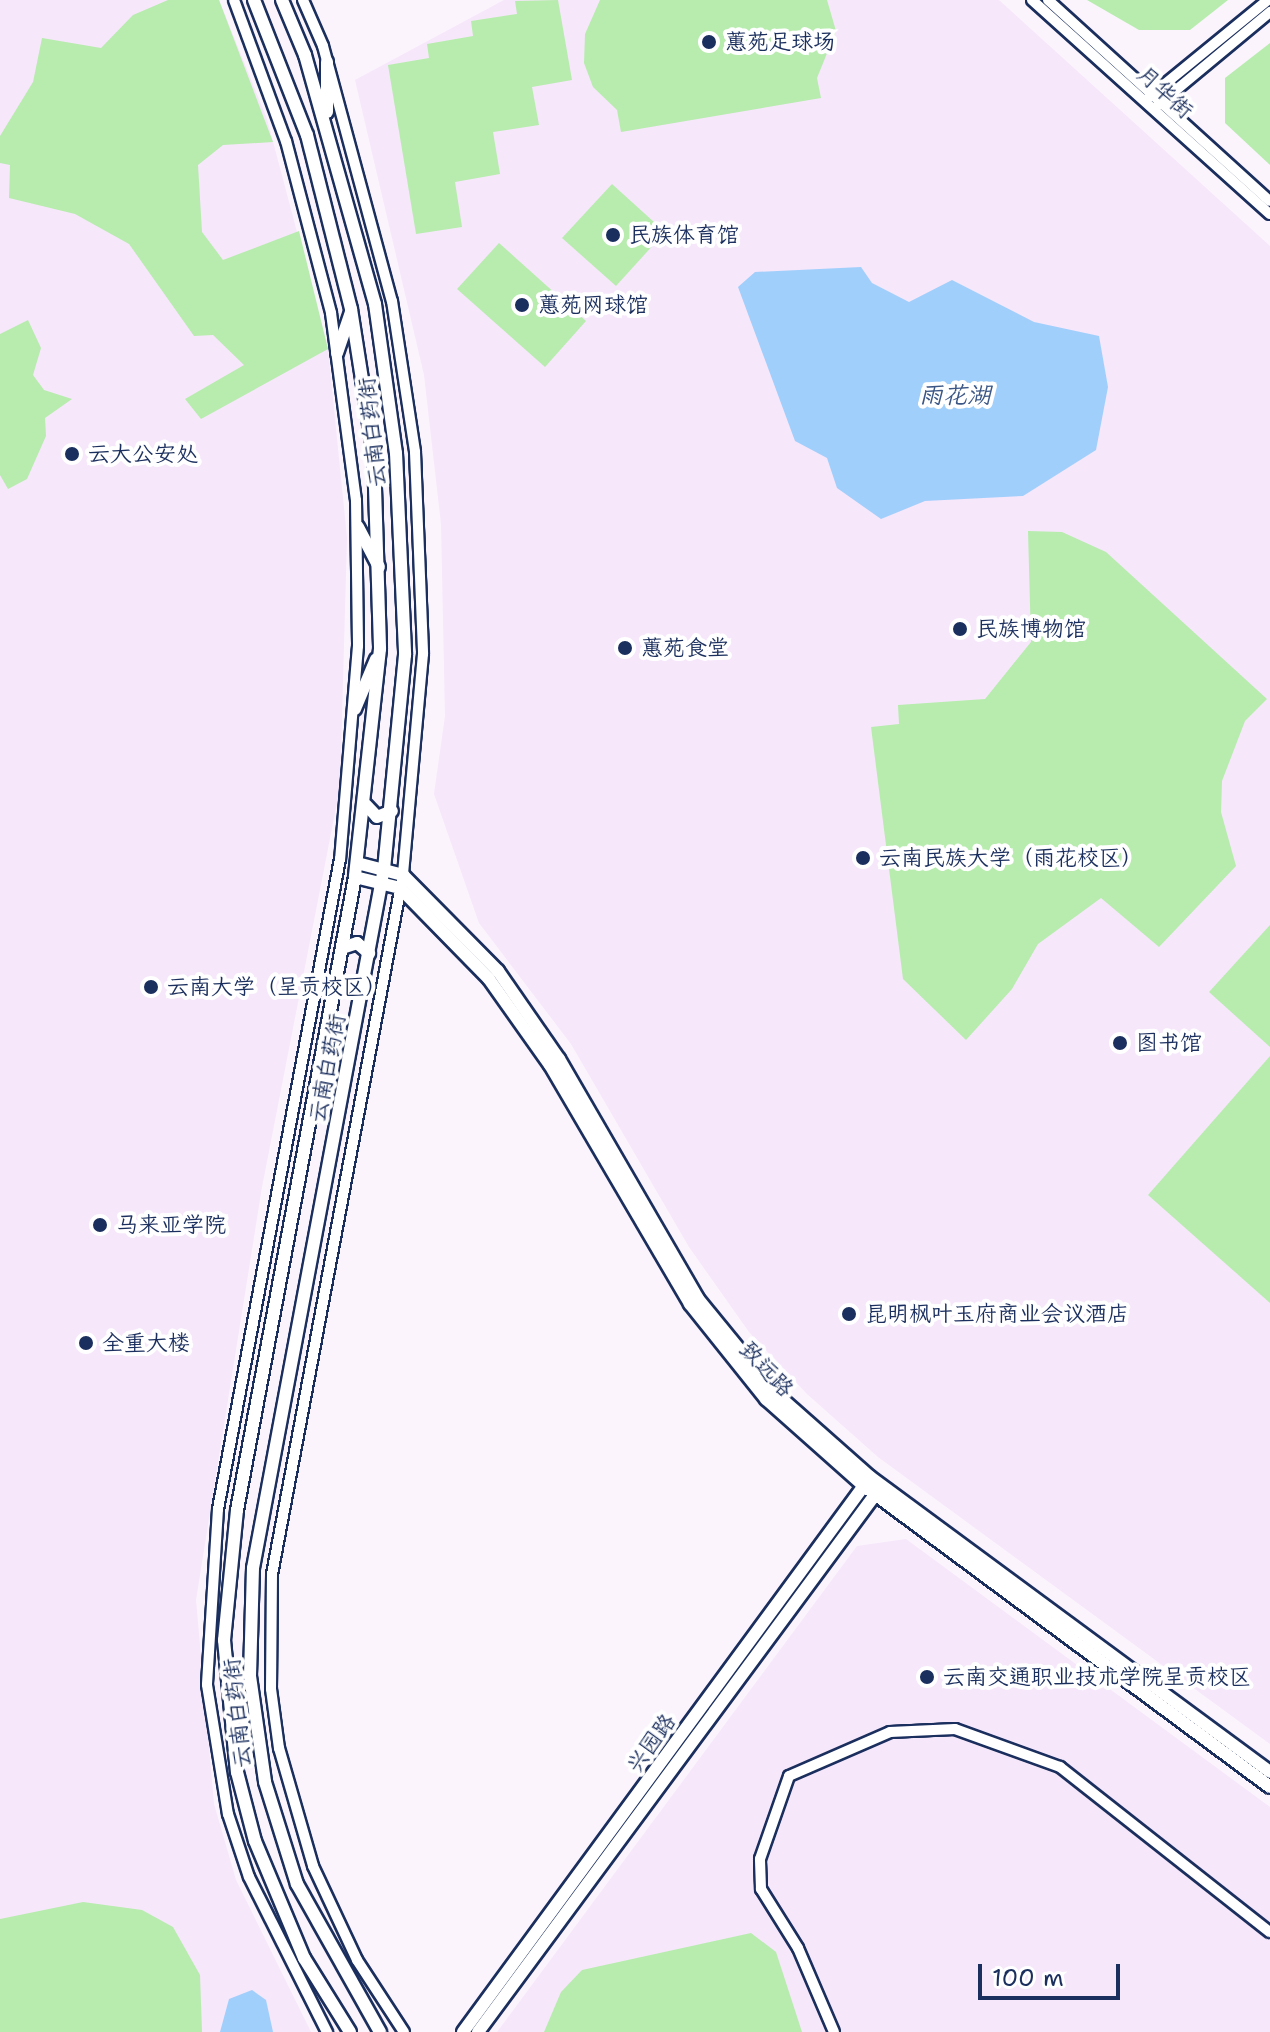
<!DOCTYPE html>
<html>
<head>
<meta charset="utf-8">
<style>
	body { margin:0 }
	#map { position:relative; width:1270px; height:2032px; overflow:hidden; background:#fbf4fd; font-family:"Shantell Sans","LXGW WenKai TC",sans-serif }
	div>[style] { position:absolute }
	.built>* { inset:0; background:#f6e7fa }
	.green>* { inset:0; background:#b7ecae }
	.water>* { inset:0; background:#a1cffc }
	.roads { filter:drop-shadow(2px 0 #1b2f5e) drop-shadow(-2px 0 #1b2f5e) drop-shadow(0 2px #1b2f5e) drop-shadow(0 -2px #1b2f5e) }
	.minor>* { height:10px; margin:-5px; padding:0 5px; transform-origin:5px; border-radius:5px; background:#fff }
	.major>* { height:12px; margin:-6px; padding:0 6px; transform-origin:6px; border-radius:6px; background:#fff }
	.dots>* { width:22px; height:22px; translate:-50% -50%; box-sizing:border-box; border:4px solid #fff; border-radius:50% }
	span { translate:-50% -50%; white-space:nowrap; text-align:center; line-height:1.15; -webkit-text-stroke:8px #fff; paint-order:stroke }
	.poi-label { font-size:22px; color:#1b2f5e }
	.left { translate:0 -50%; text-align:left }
	.street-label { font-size:22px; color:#1b2f5e }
	.water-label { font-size:24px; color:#3c5786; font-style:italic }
	.scale { position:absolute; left:978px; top:1964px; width:142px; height:36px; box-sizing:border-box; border:4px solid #1b2f5e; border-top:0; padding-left:10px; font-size:24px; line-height:28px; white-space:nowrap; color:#1b2f5e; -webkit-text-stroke:6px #fff; paint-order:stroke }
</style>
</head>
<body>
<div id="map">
	<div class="built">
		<i style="clip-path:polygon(0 0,219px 0,267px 119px,328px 349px,347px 538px,340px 787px,262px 1187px,196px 1600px,214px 1804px,236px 1880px,311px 2032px,0 2032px)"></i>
		<i style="clip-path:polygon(504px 0,999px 0,1270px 246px,1270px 1744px,878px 1457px,807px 1394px,749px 1332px,689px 1247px,571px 1044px,479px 923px,434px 794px,445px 716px,441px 524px,424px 375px,355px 80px)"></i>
		<i style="clip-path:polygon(906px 1539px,1270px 1807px,1270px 2032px,497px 2032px,857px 1546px)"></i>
	</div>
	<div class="green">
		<i style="clip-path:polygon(168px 0,219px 0,273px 142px,223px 145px,198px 165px,202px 232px,223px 260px,299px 231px,328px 349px,201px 419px,185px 399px,244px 365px,213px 335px,194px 336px,129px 244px,75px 214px,9px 198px,10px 165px,0 163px,0 136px,33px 82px,42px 38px,101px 48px,133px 15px)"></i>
		<i style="clip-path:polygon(558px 0,572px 80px,532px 87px,539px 125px,493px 132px,500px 174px,455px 182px,462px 227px,416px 234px,388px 65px,429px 58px,427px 44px,473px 36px,471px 21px,517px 14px,515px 1px)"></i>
		<i style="clip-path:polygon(600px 0,827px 0,836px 31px,817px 78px,821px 98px,621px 132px,617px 110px,593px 87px,584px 63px,585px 34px)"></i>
		<i style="clip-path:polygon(1087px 0,1228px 0,1190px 30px,1139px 30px)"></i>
		<i style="clip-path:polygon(1270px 43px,1270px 165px,1225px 123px,1225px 78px)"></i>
		<i style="clip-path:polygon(612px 184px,665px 232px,616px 286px,562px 238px)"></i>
		<i style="clip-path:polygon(499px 243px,586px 321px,545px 367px,457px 289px)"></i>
		<i style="clip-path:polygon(28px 320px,41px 348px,33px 375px,44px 390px,72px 399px,45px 418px,46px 436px,27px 479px,8px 489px,0 475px,0 334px)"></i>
		<i style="clip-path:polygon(1028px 531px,1062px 532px,1106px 552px,1267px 699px,1245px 721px,1222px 781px,1221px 812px,1236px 866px,1159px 947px,1101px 898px,1038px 944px,1012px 989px,966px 1040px,903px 979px,871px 727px,899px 724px,898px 705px,985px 699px,1031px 642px)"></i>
		<i style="clip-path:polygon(1270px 925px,1270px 1047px,1209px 992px)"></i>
		<i style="clip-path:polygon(1270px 1056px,1270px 1303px,1148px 1195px)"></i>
		<i style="clip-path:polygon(83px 1902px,142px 1910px,173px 1927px,200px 1975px,202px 2032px,0 2032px,0 1919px)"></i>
		<i style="clip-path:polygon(751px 1933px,776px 1952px,802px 2032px,544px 2032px,561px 1992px,582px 1970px)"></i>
	</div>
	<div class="water">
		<i style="clip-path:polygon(861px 267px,872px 283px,909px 302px,952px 280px,1034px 322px,1099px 336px,1108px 387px,1096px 450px,1023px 496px,925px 501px,881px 519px,837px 488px,827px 458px,795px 441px,738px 287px,755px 272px)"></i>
		<i style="clip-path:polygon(252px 1990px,266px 2000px,273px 2032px,220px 2032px,229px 1999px)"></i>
	</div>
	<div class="roads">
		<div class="minor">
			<i style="left:234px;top:0;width:150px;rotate:69.8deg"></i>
			<i style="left:286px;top:141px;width:178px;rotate:75.3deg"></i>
			<i style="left:331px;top:313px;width:189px;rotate:82.4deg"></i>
			<i style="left:356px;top:500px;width:146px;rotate:89.2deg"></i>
			<i style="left:358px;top:646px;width:214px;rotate:94.8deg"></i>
			<i style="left:340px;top:859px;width:661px;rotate:100.63deg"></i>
			<i style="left:218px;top:1509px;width:176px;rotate:93.6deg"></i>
			<i style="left:207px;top:1685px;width:131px;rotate:80.8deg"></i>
			<i style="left:228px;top:1814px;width:66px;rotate:71.6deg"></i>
			<i style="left:249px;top:1877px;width:174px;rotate:63.3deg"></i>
			<i style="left:303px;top:0;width:50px;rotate:66.5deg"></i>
			<i style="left:323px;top:46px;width:264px;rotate:74.9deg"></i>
			<i style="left:392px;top:301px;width:153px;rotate:81.3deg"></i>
			<i style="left:415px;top:452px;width:202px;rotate:87.7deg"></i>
			<i style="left:423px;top:654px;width:222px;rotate:95.2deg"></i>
			<i style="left:403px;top:875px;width:711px;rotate:100.61deg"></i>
			<i style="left:272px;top:1574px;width:115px;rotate:90.5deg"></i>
			<i style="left:271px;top:1689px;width:60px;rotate:82.3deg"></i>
			<i style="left:279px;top:1748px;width:123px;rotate:73.9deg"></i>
			<i style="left:313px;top:1866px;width:104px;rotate:64.9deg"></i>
			<i style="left:357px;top:1960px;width:86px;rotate:56.9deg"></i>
			<i style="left:1032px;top:0;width:320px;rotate:42deg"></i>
			<i style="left:1048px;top:0;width:299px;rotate:42.2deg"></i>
			<i style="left:1149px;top:97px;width:154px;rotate:-39.2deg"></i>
			<i style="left:1158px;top:105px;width:146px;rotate:-39.7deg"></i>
			<i style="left:834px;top:2032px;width:91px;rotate:-113.2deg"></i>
			<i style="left:798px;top:1948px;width:70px;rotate:-122.1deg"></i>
			<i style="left:761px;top:1889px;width:30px;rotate:-92deg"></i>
			<i style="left:760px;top:1859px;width:88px;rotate:-70.7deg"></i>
			<i style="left:789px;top:1776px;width:110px;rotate:-23.5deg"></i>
			<i style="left:890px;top:1732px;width:65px;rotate:-2.6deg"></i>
			<i style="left:955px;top:1729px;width:112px;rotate:19.9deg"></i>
			<i style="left:1060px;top:1767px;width:267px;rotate:38.2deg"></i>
		</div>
		<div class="major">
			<i style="left:254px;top:0;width:145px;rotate:68.6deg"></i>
			<i style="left:307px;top:135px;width:179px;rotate:75.8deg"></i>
			<i style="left:351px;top:309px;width:149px;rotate:81.1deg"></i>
			<i style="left:374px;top:456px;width:193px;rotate:88.2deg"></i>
			<i style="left:380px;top:649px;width:229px;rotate:96.3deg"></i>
			<i style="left:355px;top:877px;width:644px;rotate:100.56deg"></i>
			<i style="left:237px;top:1510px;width:131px;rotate:95.7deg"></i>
			<i style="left:224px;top:1640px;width:133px;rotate:84.4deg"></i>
			<i style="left:237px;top:1772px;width:71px;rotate:75.4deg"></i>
			<i style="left:255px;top:1841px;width:127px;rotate:67.3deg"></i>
			<i style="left:304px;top:1958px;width:87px;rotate:58.1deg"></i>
			<i style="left:282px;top:0;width:60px;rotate:67.3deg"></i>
			<i style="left:305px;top:55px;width:259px;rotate:74.3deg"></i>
			<i style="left:375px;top:304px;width:150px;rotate:82deg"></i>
			<i style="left:396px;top:453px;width:202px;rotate:87.4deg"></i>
			<i style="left:405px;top:655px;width:214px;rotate:95.6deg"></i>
			<i style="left:384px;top:868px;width:712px;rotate:100.6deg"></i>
			<i style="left:253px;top:1568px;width:108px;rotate:91.6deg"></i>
			<i style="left:250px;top:1676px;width:107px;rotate:81.9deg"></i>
			<i style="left:265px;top:1782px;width:107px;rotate:72.6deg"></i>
			<i style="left:297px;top:1884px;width:170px;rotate:60.7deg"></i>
			<i style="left:327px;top:112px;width:50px;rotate:-90deg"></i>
			<i style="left:337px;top:353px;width:43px;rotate:-71.1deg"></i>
			<i style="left:358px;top:527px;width:45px;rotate:62.3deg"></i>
			<i style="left:355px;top:709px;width:54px;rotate:-67.2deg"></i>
			<i style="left:366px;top:805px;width:16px;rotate:47deg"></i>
			<i style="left:377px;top:817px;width:16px;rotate:-22deg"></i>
			<i style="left:357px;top:863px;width:48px;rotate:14.6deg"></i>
			<i style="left:403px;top:875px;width:135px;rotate:45.3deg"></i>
			<i style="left:498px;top:971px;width:107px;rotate:55.3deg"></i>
			<i style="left:559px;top:1059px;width:277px;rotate:59.9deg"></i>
			<i style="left:698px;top:1299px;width:120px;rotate:50.7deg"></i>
			<i style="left:774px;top:1392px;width:128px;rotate:41.5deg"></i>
			<i style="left:870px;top:1477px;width:497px;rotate:36.4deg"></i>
			<i style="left:355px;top:877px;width:46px;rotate:13.7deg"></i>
			<i style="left:400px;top:888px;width:127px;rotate:45.6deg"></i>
			<i style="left:489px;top:979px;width:105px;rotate:54.7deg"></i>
			<i style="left:550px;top:1065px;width:277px;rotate:59.6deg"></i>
			<i style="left:690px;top:1304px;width:122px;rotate:51.3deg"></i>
			<i style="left:766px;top:1399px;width:131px;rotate:41.6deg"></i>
			<i style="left:864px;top:1486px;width:505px;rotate:36.55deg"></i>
			<i style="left:342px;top:948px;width:16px;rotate:-18deg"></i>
			<i style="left:357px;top:943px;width:16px;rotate:40deg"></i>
			<i style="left:463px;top:2032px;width:685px;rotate:-53.73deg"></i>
			<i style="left:478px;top:2032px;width:676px;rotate:-53.54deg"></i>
		</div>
	</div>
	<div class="dots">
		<i style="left:709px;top:42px;background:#1b2f5e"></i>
		<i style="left:613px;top:235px;background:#1b2f5e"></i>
		<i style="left:522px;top:305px;background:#1b2f5e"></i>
		<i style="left:72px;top:454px;background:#1b2f5e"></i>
		<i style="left:960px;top:629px;background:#1b2f5e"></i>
		<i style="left:625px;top:648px;background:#1b2f5e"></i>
		<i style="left:863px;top:858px;background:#1b2f5e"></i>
		<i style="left:151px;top:987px;background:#1b2f5e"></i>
		<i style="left:1120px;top:1043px;background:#1b2f5e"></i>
		<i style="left:100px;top:1225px;background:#1b2f5e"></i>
		<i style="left:849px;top:1314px;background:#1b2f5e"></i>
		<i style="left:86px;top:1343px;background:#1b2f5e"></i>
		<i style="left:927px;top:1677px;background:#1b2f5e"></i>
	</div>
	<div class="poi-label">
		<span class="left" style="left:725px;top:42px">蕙苑足球场</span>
		<span class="left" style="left:629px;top:235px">民族体育馆</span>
		<span class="left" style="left:538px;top:305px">蕙苑网球馆</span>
		<span class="left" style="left:88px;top:454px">云大公安处</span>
		<span class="left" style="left:976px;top:629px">民族博物馆</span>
		<span class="left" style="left:641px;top:648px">蕙苑食堂</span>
		<span class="left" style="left:879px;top:858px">云南民族大学（雨花校区）</span>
		<span class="left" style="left:167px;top:987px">云南大学（呈贡校区）</span>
		<span class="left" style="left:1136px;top:1043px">图书馆</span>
		<span class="left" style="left:116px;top:1225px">马来亚学院</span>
		<span class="left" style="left:865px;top:1314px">昆明枫叶玉府商业会议酒店</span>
		<span class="left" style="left:102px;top:1343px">全重大楼</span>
		<span class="left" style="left:943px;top:1677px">云南交通职业技术学院呈贡校区</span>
	</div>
	<div class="street-label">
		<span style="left:1165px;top:92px;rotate:42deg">月华街</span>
		<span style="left:372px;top:432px;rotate:-96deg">云南白药街</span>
		<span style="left:327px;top:1068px;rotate:-79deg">云南白药街</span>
		<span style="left:767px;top:1369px;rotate:47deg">致远路</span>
		<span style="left:237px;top:1713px;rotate:-96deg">云南白药街</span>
		<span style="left:651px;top:1743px;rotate:-54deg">兴园路</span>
	</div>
	<div class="water-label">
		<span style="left:955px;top:396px">雨花湖</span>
	</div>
	<div class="scale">100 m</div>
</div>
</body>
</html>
